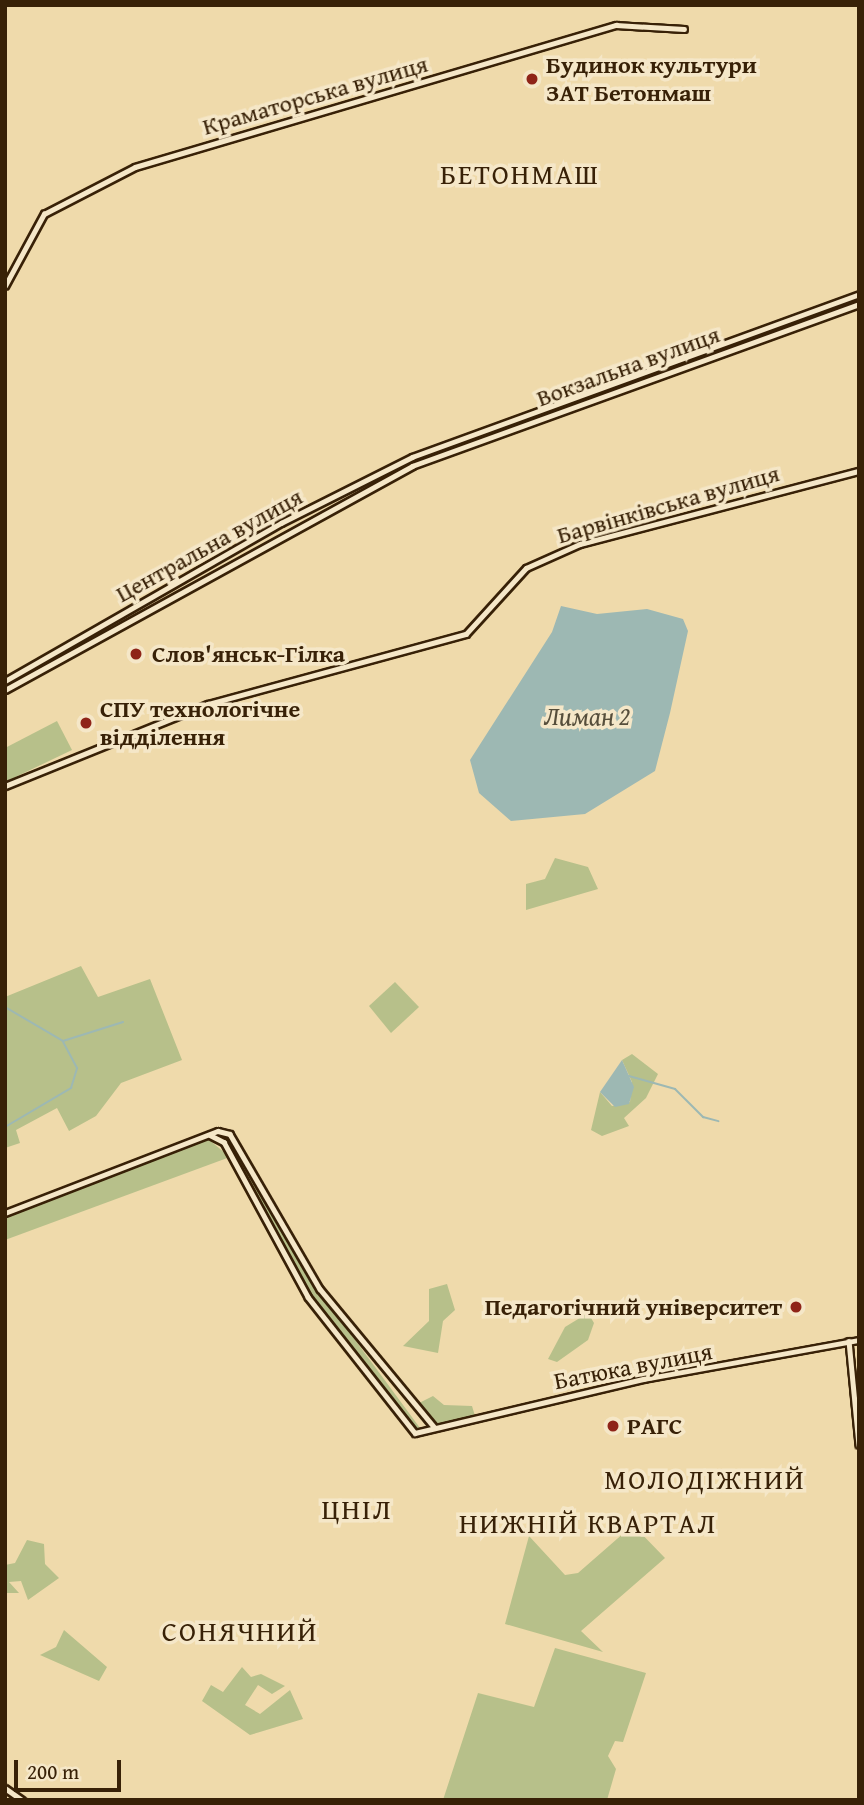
<!DOCTYPE html>
<html>
<head>
<meta charset="utf-8">
<style>
	body { margin:0 }
	#map { position:relative; width:864px; height:1805px; overflow:hidden; background:#efdaab; font-family:"Gentium Book Plus",serif }
	div>[style] { position:absolute }
	.green>* { inset:0; background:#b7c08a }
	.water>* { inset:0; background:#9db8b3 }
	.stream>* { height:2px; margin:-1px; padding:0 1px; transform-origin:1px; border-radius:1px; background:#9db8b3 }
	.roads { filter:drop-shadow(2px 0 #382107) drop-shadow(-2px 0 #382107) drop-shadow(0 2px #382107) drop-shadow(0 -2px #382107) }
	.secondary>* { height:4.5px; margin:-2.25px; padding:0 2.25px; transform-origin:2.25px; border-radius:2.25px; background:#f5e7c8 }
	.dots>* { width:19px; height:19px; translate:-50% -50%; box-sizing:border-box; border:4px solid #f5e7c8; border-radius:50% }
	span { translate:-50% -50%; white-space:nowrap; text-align:center; line-height:1.15; -webkit-text-stroke:7px #f5e7c8; paint-order:stroke }
	.poi-label { font-size:24px; color:#382107; font-weight:700 }
	.left { translate:0 -50%; text-align:left }
	.right { translate:-100% -50%; text-align:right }
	.street-label { font-size:24px; color:#382107 }
	.water-label { font-size:26px; color:#564e3b; font-style:italic }
	.quarter-label { font-size:28px; color:#382107; letter-spacing:2px }
	.frame { position:absolute; inset:0; border:7px solid #382107; pointer-events:none }
	.scale { position:absolute; left:14px; top:1760px; width:107px; height:32px; box-sizing:border-box; border:4px solid #382107; border-top:0; padding-left:9px; font-size:21px; line-height:24px; white-space:nowrap; color:#382107; -webkit-text-stroke:5px #f5e7c8; paint-order:stroke }
</style>
</head>
<body>
<div id="map">
	<div class="green">
		<i style="clip-path:polygon(57px 721px,72px 750px,5px 782px,5px 748px)"></i>
		<i style="clip-path:polygon(555px 858px,588px 867px,598px 889px,526px 910px,526px 884px,545px 879px)"></i>
		<i style="clip-path:polygon(81px 966px,98px 997px,150px 979px,182px 1060px,121px 1083px,96px 1116px,69px 1131px,57px 1108px,16px 1130px,20px 1143px,5px 1148px,5px 997px)"></i>
		<i style="clip-path:polygon(395px 982px,419px 1007px,391px 1033px,369px 1006px)"></i>
		<i style="clip-path:polygon(632px 1054px,658px 1074px,646px 1098px,624px 1118px,629px 1126px,602px 1136px,591px 1130px,600px 1092px,612px 1106px,630px 1102px,632px 1082px,622px 1060px)"></i>
		<i style="clip-path:polygon(230px 1136px,319px 1291px,420px 1428px,411px 1428px,309px 1297px,225px 1140px)"></i>
		<i style="clip-path:polygon(208px 1139px,230px 1157px,5px 1240px,5px 1215px)"></i>
		<i style="clip-path:polygon(447px 1284px,455px 1310px,443px 1321px,438px 1353px,403px 1346px,429px 1321px,429px 1289px)"></i>
		<i style="clip-path:polygon(588px 1313px,594px 1323px,588px 1340px,557px 1362px,548px 1359px,565px 1327px)"></i>
		<i style="clip-path:polygon(433px 1396px,444px 1405px,472px 1406px,475px 1416px,435px 1424px,419px 1403px)"></i>
		<i style="clip-path:polygon(633px 1525px,665px 1558px,581px 1631px,603px 1652px,505px 1624px,529px 1536px,565px 1575px,578px 1573px)"></i>
		<i style="clip-path:polygon(27px 1540px,44px 1544px,45px 1564px,59px 1578px,28px 1600px,21px 1581px,9px 1582px,19px 1593px,5px 1593px,5px 1565px,15px 1563px)"></i>
		<i style="clip-path:polygon(64px 1630px,107px 1667px,99px 1681px,40px 1655px,56px 1647px)"></i>
		<i style="clip-path:polygon(555px 1648px,646px 1673px,623px 1742px,615px 1741px,608px 1756px,616px 1769px,607px 1800px,443px 1800px,478px 1693px,534px 1707px)"></i>
		<i style="clip-path:polygon(242px 1667px,251px 1677px,261px 1674px,285px 1686px,272px 1694px,258px 1685px,245px 1705px,260px 1714px,290px 1690px,303px 1719px,250px 1735px,202px 1701px,211px 1685px,223px 1692px)"></i>
	</div>
	<div class="water">
		<i style="clip-path:polygon(561px 606px,597px 614px,647px 609px,683px 619px,688px 631px,670px 713px,655px 771px,585px 814px,511px 821px,479px 793px,470px 760px,552px 632px)"></i>
		<i style="clip-path:polygon(622px 1060px,634px 1087px,629px 1104px,615px 1107px,600px 1092px)"></i>
	</div>
	<div class="stream">
		<i style="left:5px;top:1007px;width:67px;rotate:30.4deg"></i>
		<i style="left:63px;top:1041px;width:63px;rotate:-17.6deg"></i>
		<i style="left:629px;top:1076px;width:48px;rotate:15.8deg"></i>
		<i style="left:675px;top:1089px;width:40px;rotate:45deg"></i>
		<i style="left:703px;top:1117px;width:16px;rotate:15deg"></i>
		<i style="left:5px;top:1127px;width:77px;rotate:-30.6deg"></i>
		<i style="left:71px;top:1088px;width:21px;rotate:-73deg"></i>
		<i style="left:77px;top:1068px;width:30px;rotate:-118deg"></i>
	</div>
	<div class="roads">
		<div class="secondary">
			<i style="left:5px;top:286px;width:82px;rotate:-61.6deg"></i>
			<i style="left:44px;top:214px;width:102px;rotate:-27.3deg"></i>
			<i style="left:135px;top:167px;width:502px;rotate:-16.45deg"></i>
			<i style="left:616px;top:25px;width:68px;rotate:3.4deg"></i>
			<i style="left:5px;top:681px;width:318px;rotate:-29.8deg"></i>
			<i style="left:281px;top:523px;width:147px;rotate:-26.7deg"></i>
			<i style="left:412px;top:457px;width:476px;rotate:-20deg"></i>
			<i style="left:5px;top:690px;width:465px;rotate:-28.8deg"></i>
			<i style="left:412px;top:466px;width:475px;rotate:-19.9deg"></i>
			<i style="left:5px;top:786px;width:219px;rotate:-22deg"></i>
			<i style="left:208px;top:704px;width:267px;rotate:-15.2deg"></i>
			<i style="left:466px;top:634px;width:89px;rotate:-47.7deg"></i>
			<i style="left:526px;top:568px;width:59px;rotate:-24deg"></i>
			<i style="left:580px;top:544px;width:288px;rotate:-14.7deg"></i>
			<i style="left:210px;top:1135px;width:16px;rotate:27deg"></i>
			<i style="left:224px;top:1142px;width:176px;rotate:61.5deg"></i>
			<i style="left:308px;top:1297px;width:173px;rotate:51.8deg"></i>
			<i style="left:415px;top:1433px;width:235px;rotate:-13.3deg"></i>
			<i style="left:644px;top:1379px;width:219px;rotate:-10.3deg"></i>
			<i style="left:5px;top:1213px;width:228px;rotate:-21.1deg"></i>
			<i style="left:218px;top:1131px;width:12px;rotate:14deg"></i>
			<i style="left:230px;top:1134px;width:179px;rotate:59.9deg"></i>
			<i style="left:320px;top:1289px;width:179px;rotate:50.4deg"></i>
			<i style="left:849px;top:1341px;width:104px;rotate:84.5deg"></i>
			<i style="left:5px;top:1788px;width:21px;rotate:35deg"></i>
		</div>
	</div>
	<div class="dots">
		<i style="left:532px;top:79px;background:#8f2418"></i>
		<i style="left:136px;top:654px;background:#8f2418"></i>
		<i style="left:86px;top:723px;background:#8f2418"></i>
		<i style="left:796px;top:1307px;background:#8f2418"></i>
		<i style="left:613px;top:1426px;background:#8f2418"></i>
	</div>
	<div class="poi-label">
		<span class="left" style="left:546px;top:79px">Будинок культури<br>ЗАТ Бетонмаш</span>
		<span class="left" style="left:152px;top:654px">Слов'янськ-Гілка</span>
		<span class="left" style="left:100px;top:723px">СПУ технологічне<br>відділення</span>
		<span class="right" style="left:782px;top:1307px">Педагогічний університет</span>
		<span class="left" style="left:627px;top:1426px">РАГС</span>
	</div>
	<div class="street-label">
		<span style="left:315px;top:95px;rotate:-16deg">Краматорська вулиця</span>
		<span style="left:628px;top:366px;rotate:-20deg">Вокзальна вулиця</span>
		<span style="left:668px;top:504px;rotate:-16deg">Барвінківська вулиця</span>
		<span style="left:209px;top:545px;rotate:-29deg">Центральна вулиця</span>
		<span style="left:633px;top:1366px;rotate:-11deg">Батюка вулиця</span>
	</div>
	<div class="water-label">
		<span style="left:587px;top:716px">Лиман 2</span>
	</div>
	<div class="quarter-label">
		<span style="left:520px;top:174px">БЕТОНМАШ</span>
		<span style="left:705px;top:1479px">МОЛОДІЖНИЙ</span>
		<span style="left:357px;top:1509px">ЦНІЛ</span>
		<span style="left:588px;top:1523px">НИЖНІЙ КВАРТАЛ</span>
		<span style="left:240px;top:1631px">СОНЯЧНИЙ</span>
	</div>
	<div class="frame"></div>
	<div class="scale">200 m</div>
</div>
</body>
</html>
